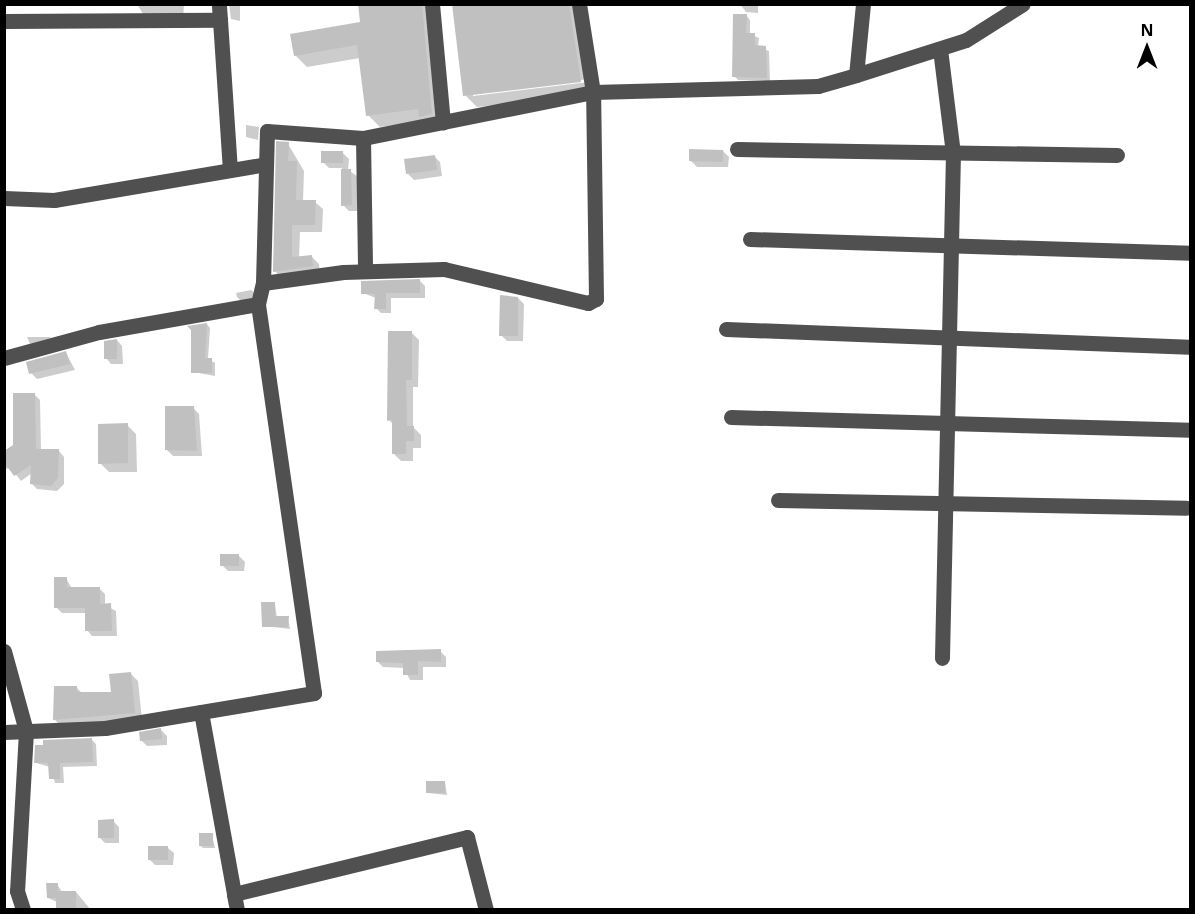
<!DOCTYPE html>
<html>
<head>
<meta charset="utf-8">
<style>
	body { margin:0 }
	#map { position:relative; width:1195px; height:914px; overflow:hidden; background:#fff; font-family:"Open Sans",sans-serif }
	div>[style] { position:absolute }
	.shadow>* { inset:0; background:#0003 }
	.building>* { inset:0; background:#c0c0c0 }
	.minor>* { height:15px; margin:-7.5px; padding:0 7.5px; transform-origin:7.5px; border-radius:7.5px; background:#505050 }
	span { translate:-50% -50%; white-space:nowrap; text-align:center; line-height:1.15; -webkit-text-stroke:6px #fff; paint-order:stroke }
	.frame { position:absolute; inset:0; border:6px solid #000; pointer-events:none }
	.north { position:absolute; left:1117px; top:18px; width:60px; height:60px; -webkit-text-stroke:4px #fff; paint-order:stroke; rotate:0deg; font-size:16px; font-weight:700; line-height:24px; text-align:center; color:#000 }
	.north::after { content:''; display:block; margin:auto; width:21px; height:27px; background:#000; clip-path:polygon(50% 0,100% 100%,50% 72%,0 100%) }
</style>
</head>
<body>
<div id="map">
	<div class="shadow">
		<i style="clip-path:polygon(137px 4px,184px 4px,183px 19px,146px 19px)"></i>
		<i style="clip-path:polygon(229px 4px,240px 4px,240px 21px,231px 19px)"></i>
		<i style="clip-path:polygon(360px 4px,435px 4px,444px 126px,425px 121px,380px 127px,368px 115px,360px 58px,307px 67px,295px 55px,361px 23px)"></i>
		<i style="clip-path:polygon(evenodd,454px 4px,582px 4px,593px 94px,477px 107px,465px 95px,454px 4px,589px 79px,589px 82px,473px 96px,473px 93px,589px 79px)"></i>
		<i style="clip-path:polygon(740px 4px,758px 4px,758px 13px,746px 12px)"></i>
		<i style="clip-path:polygon(746px 15px,750px 20px,750px 34px,759px 38px,758px 47px,769px 51px,770px 81px,738px 80px,734px 76px)"></i>
		<i style="clip-path:polygon(246px 125px,259px 127px,258px 140px,246px 137px)"></i>
		<i style="clip-path:polygon(288px 144px,304px 171px,303px 201px,315px 202px,323px 209px,322px 232px,300px 232px,299px 258px,312px 257px,319px 264px,320px 274px,282px 279px,275px 271px)"></i>
		<i style="clip-path:polygon(723px 151px,729px 157px,728px 167px,697px 167px,691px 161px)"></i>
		<i style="clip-path:polygon(343px 153px,349px 159px,348px 170px,357px 176px,357px 211px,349px 211px,343px 205px,342px 168px,329px 168px,323px 162px)"></i>
		<i style="clip-path:polygon(434px 156px,440px 162px,442px 176px,414px 180px,408px 174px)"></i>
		<i style="clip-path:polygon(420px 281px,425px 286px,425px 298px,391px 298px,391px 313px,381px 313px,376px 308px,376px 298px,363px 293px)"></i>
		<i style="clip-path:polygon(251px 290px,257px 295px,243px 303px,237px 297px,236px 293px)"></i>
		<i style="clip-path:polygon(518px 298px,524px 304px,523px 341px,507px 341px,501px 335px)"></i>
		<i style="clip-path:polygon(207px 324px,210px 328px,208px 359px,215px 363px,215px 376px,193px 372px)"></i>
		<i style="clip-path:polygon(412px 333px,419px 340px,418px 387px,413px 387px,413px 427px,421px 435px,421px 448px,413px 448px,413px 461px,401px 461px,393px 453px,394px 425px,389px 420px)"></i>
		<i style="clip-path:polygon(27px 337px,50px 337px,51px 338px,30px 344px)"></i>
		<i style="clip-path:polygon(117px 340px,122px 346px,123px 364px,111px 364px,106px 358px)"></i>
		<i style="clip-path:polygon(66px 353px,75px 370px,37px 379px,31px 373px)"></i>
		<i style="clip-path:polygon(34px 394px,40px 400px,41px 450px,59px 451px,64px 457px,64px 484px,57px 491px,37px 489px,31px 483px,32px 473px,21px 481px,11px 468px,4px 469px,4px 453px,15px 446px)"></i>
		<i style="clip-path:polygon(193px 408px,199px 414px,202px 456px,173px 456px,167px 450px)"></i>
		<i style="clip-path:polygon(127px 425px,136px 434px,137px 472px,109px 472px,100px 463px)"></i>
		<i style="clip-path:polygon(239px 556px,245px 562px,244px 571px,228px 571px,222px 565px)"></i>
		<i style="clip-path:polygon(66px 578px,72px 589px,99px 588px,105px 594px,105px 605px,116px 611px,117px 636px,92px 636px,87px 630px,86px 613px,62px 613px,56px 607px)"></i>
		<i style="clip-path:polygon(275px 604px,277px 618px,288px 618px,290px 629px,264px 626px)"></i>
		<i style="clip-path:polygon(440px 651px,446px 657px,446px 667px,423px 667px,423px 680px,410px 680px,404px 668px,383px 667px,377px 661px)"></i>
		<i style="clip-path:polygon(131px 674px,138px 681px,142px 720px,62px 727px,55px 720px,77px 688px,82px 693px,112px 693px)"></i>
		<i style="clip-path:polygon(161px 730px,167px 736px,167px 745px,147px 746px,141px 740px)"></i>
		<i style="clip-path:polygon(92px 740px,96px 744px,97px 766px,63px 767px,64px 783px,55px 783px,50px 767px,36px 763px)"></i>
		<i style="clip-path:polygon(445px 782px,447px 795px,428px 793px)"></i>
		<i style="clip-path:polygon(113px 821px,119px 827px,119px 843px,105px 843px,99px 837px)"></i>
		<i style="clip-path:polygon(212px 835px,215px 848px,203px 848px,200px 845px)"></i>
		<i style="clip-path:polygon(168px 848px,174px 853px,173px 865px,155px 865px,149px 859px)"></i>
		<i style="clip-path:polygon(57px 884px,62px 892px,76px 892px,91px 910px,56px 910px,57px 902px,48px 898px)"></i>
	</div>
	<div class="building">
		<i style="clip-path:polygon(358px 4px,422px 4px,432px 114px,419px 117px,418px 109px,366px 116px,357px 45px,294px 56px,290px 34px,360px 22px)"></i>
		<i style="clip-path:polygon(452px 4px,569px 4px,581px 82px,463px 96px)"></i>
		<i style="clip-path:polygon(733px 14px,747px 14px,746px 33px,755px 33px,755px 45px,766px 46px,767px 78px,732px 77px)"></i>
		<i style="clip-path:polygon(276px 141px,289px 142px,288px 161px,297px 161px,296px 200px,316px 200px,315px 225px,292px 225px,292px 257px,312px 255px,313px 266px,273px 272px)"></i>
		<i style="clip-path:polygon(689px 149px,723px 150px,723px 162px,689px 161px)"></i>
		<i style="clip-path:polygon(321px 151px,343px 151px,343px 163px,321px 163px)"></i>
		<i style="clip-path:polygon(435px 155px,437px 170px,406px 174px,404px 159px)"></i>
		<i style="clip-path:polygon(341px 169px,351px 169px,352px 205px,341px 206px)"></i>
		<i style="clip-path:polygon(420px 279px,420px 293px,386px 293px,386px 309px,374px 309px,375px 294px,361px 294px,361px 281px)"></i>
		<i style="clip-path:polygon(500px 295px,518px 297px,518px 336px,499px 336px)"></i>
		<i style="clip-path:polygon(207px 323px,205px 358px,212px 358px,212px 373px,191px 373px,191px 330px,187px 326px)"></i>
		<i style="clip-path:polygon(388px 331px,412px 331px,412px 380px,406px 380px,407px 426px,414px 426px,414px 441px,406px 441px,406px 454px,392px 454px,392px 420px,387px 421px)"></i>
		<i style="clip-path:polygon(117px 339px,117px 359px,104px 359px,104px 341px)"></i>
		<i style="clip-path:polygon(66px 351px,70px 364px,29px 374px,26px 362px)"></i>
		<i style="clip-path:polygon(13px 393px,35px 393px,36px 449px,59px 449px,58px 478px,51px 486px,30px 484px,31px 465px,14px 476px,4px 462px,4px 451px,13px 445px)"></i>
		<i style="clip-path:polygon(165px 406px,194px 406px,197px 451px,165px 450px)"></i>
		<i style="clip-path:polygon(128px 423px,128px 463px,98px 464px,98px 424px)"></i>
		<i style="clip-path:polygon(220px 554px,239px 554px,239px 566px,220px 566px)"></i>
		<i style="clip-path:polygon(54px 577px,67px 577px,67px 587px,100px 587px,100px 604px,111px 603px,112px 631px,85px 631px,85px 608px,54px 608px)"></i>
		<i style="clip-path:polygon(261px 602px,275px 602px,275px 616px,289px 616px,288px 627px,262px 627px)"></i>
		<i style="clip-path:polygon(441px 649px,441px 662px,418px 661px,418px 675px,403px 675px,403px 663px,376px 662px,376px 651px)"></i>
		<i style="clip-path:polygon(131px 672px,135px 713px,53px 720px,54px 686px,77px 686px,77px 692px,111px 692px,109px 674px)"></i>
		<i style="clip-path:polygon(161px 728px,162px 739px,140px 741px,139px 732px)"></i>
		<i style="clip-path:polygon(92px 738px,93px 762px,60px 763px,60px 779px,49px 779px,48px 763px,34px 763px,35px 745px,43px 745px,43px 740px)"></i>
		<i style="clip-path:polygon(426px 781px,445px 781px,445px 793px,426px 793px)"></i>
		<i style="clip-path:polygon(114px 819px,114px 838px,98px 838px,98px 820px)"></i>
		<i style="clip-path:polygon(199px 833px,213px 833px,213px 846px,199px 846px)"></i>
		<i style="clip-path:polygon(148px 846px,168px 846px,168px 860px,148px 860px)"></i>
		<i style="clip-path:polygon(46px 883px,58px 883px,58px 891px,76px 891px,76px 909px,56px 909px,56px 898px,47px 898px)"></i>
	</div>
	<div class="minor">
		<i style="left:432px;top:4px;width:119px;rotate:84.7deg"></i>
		<i style="left:579px;top:4px;width:89px;rotate:81deg"></i>
		<i style="left:593px;top:92px;width:225px;rotate:-1.5deg"></i>
		<i style="left:818px;top:86px;width:40px;rotate:-16deg"></i>
		<i style="left:863px;top:4px;width:71px;rotate:95.6deg"></i>
		<i style="left:856px;top:75px;width:115px;rotate:-17.7deg"></i>
		<i style="left:966px;top:40px;width:67px;rotate:-32.3deg"></i>
		<i style="left:220px;top:20px;width:150px;rotate:86.2deg"></i>
		<i style="left:4px;top:21px;width:216px;rotate:-0.3deg"></i>
		<i style="left:220px;top:20px;width:16px;rotate:-94deg"></i>
		<i style="left:940px;top:49px;width:105px;rotate:82.9deg"></i>
		<i style="left:953px;top:153px;width:505px;rotate:91.25deg"></i>
		<i style="left:737px;top:149px;width:380px;rotate:0.9deg"></i>
		<i style="left:4px;top:198px;width:50px;rotate:2.3deg"></i>
		<i style="left:54px;top:200px;width:215px;rotate:-9.6deg"></i>
		<i style="left:750px;top:239px;width:440px;rotate:1.8deg"></i>
		<i style="left:263px;top:283px;width:152px;rotate:-88.5deg"></i>
		<i style="left:267px;top:131px;width:96px;rotate:4.2deg"></i>
		<i style="left:726px;top:329px;width:463px;rotate:2.2deg"></i>
		<i style="left:4px;top:358px;width:98px;rotate:-15.3deg"></i>
		<i style="left:99px;top:332px;width:161px;rotate:-10deg"></i>
		<i style="left:258px;top:304px;width:22px;rotate:-77deg"></i>
		<i style="left:263px;top:283px;width:81px;rotate:-7.8deg"></i>
		<i style="left:343px;top:272px;width:101px;rotate:-1.7deg"></i>
		<i style="left:444px;top:269px;width:148px;rotate:13.3deg"></i>
		<i style="left:588px;top:303px;width:9px;rotate:-27deg"></i>
		<i style="left:596px;top:299px;width:207px;rotate:-90.8deg"></i>
		<i style="left:593px;top:92px;width:235px;rotate:168.7deg"></i>
		<i style="left:363px;top:138px;width:133px;rotate:89.1deg"></i>
		<i style="left:731px;top:417px;width:459px;rotate:1.6deg"></i>
		<i style="left:778px;top:500px;width:408px;rotate:1.1deg"></i>
		<i style="left:4px;top:651px;width:83px;rotate:74.6deg"></i>
		<i style="left:26px;top:731px;width:160px;rotate:93.2deg"></i>
		<i style="left:17px;top:891px;width:20px;rotate:72deg"></i>
		<i style="left:201px;top:712px;width:185px;rotate:79.7deg"></i>
		<i style="left:4px;top:732px;width:101px;rotate:-2.3deg"></i>
		<i style="left:105px;top:728px;width:212px;rotate:-9.5deg"></i>
		<i style="left:314px;top:693px;width:393px;rotate:-98.2deg"></i>
		<i style="left:237px;top:910px;width:16px;rotate:-101deg"></i>
		<i style="left:234px;top:894px;width:240px;rotate:-13.7deg"></i>
		<i style="left:467px;top:837px;width:75px;rotate:75.4deg"></i>
	</div>
	<div class="frame"></div>
	<div class="north">N</div>
</div>
</body>
</html>
